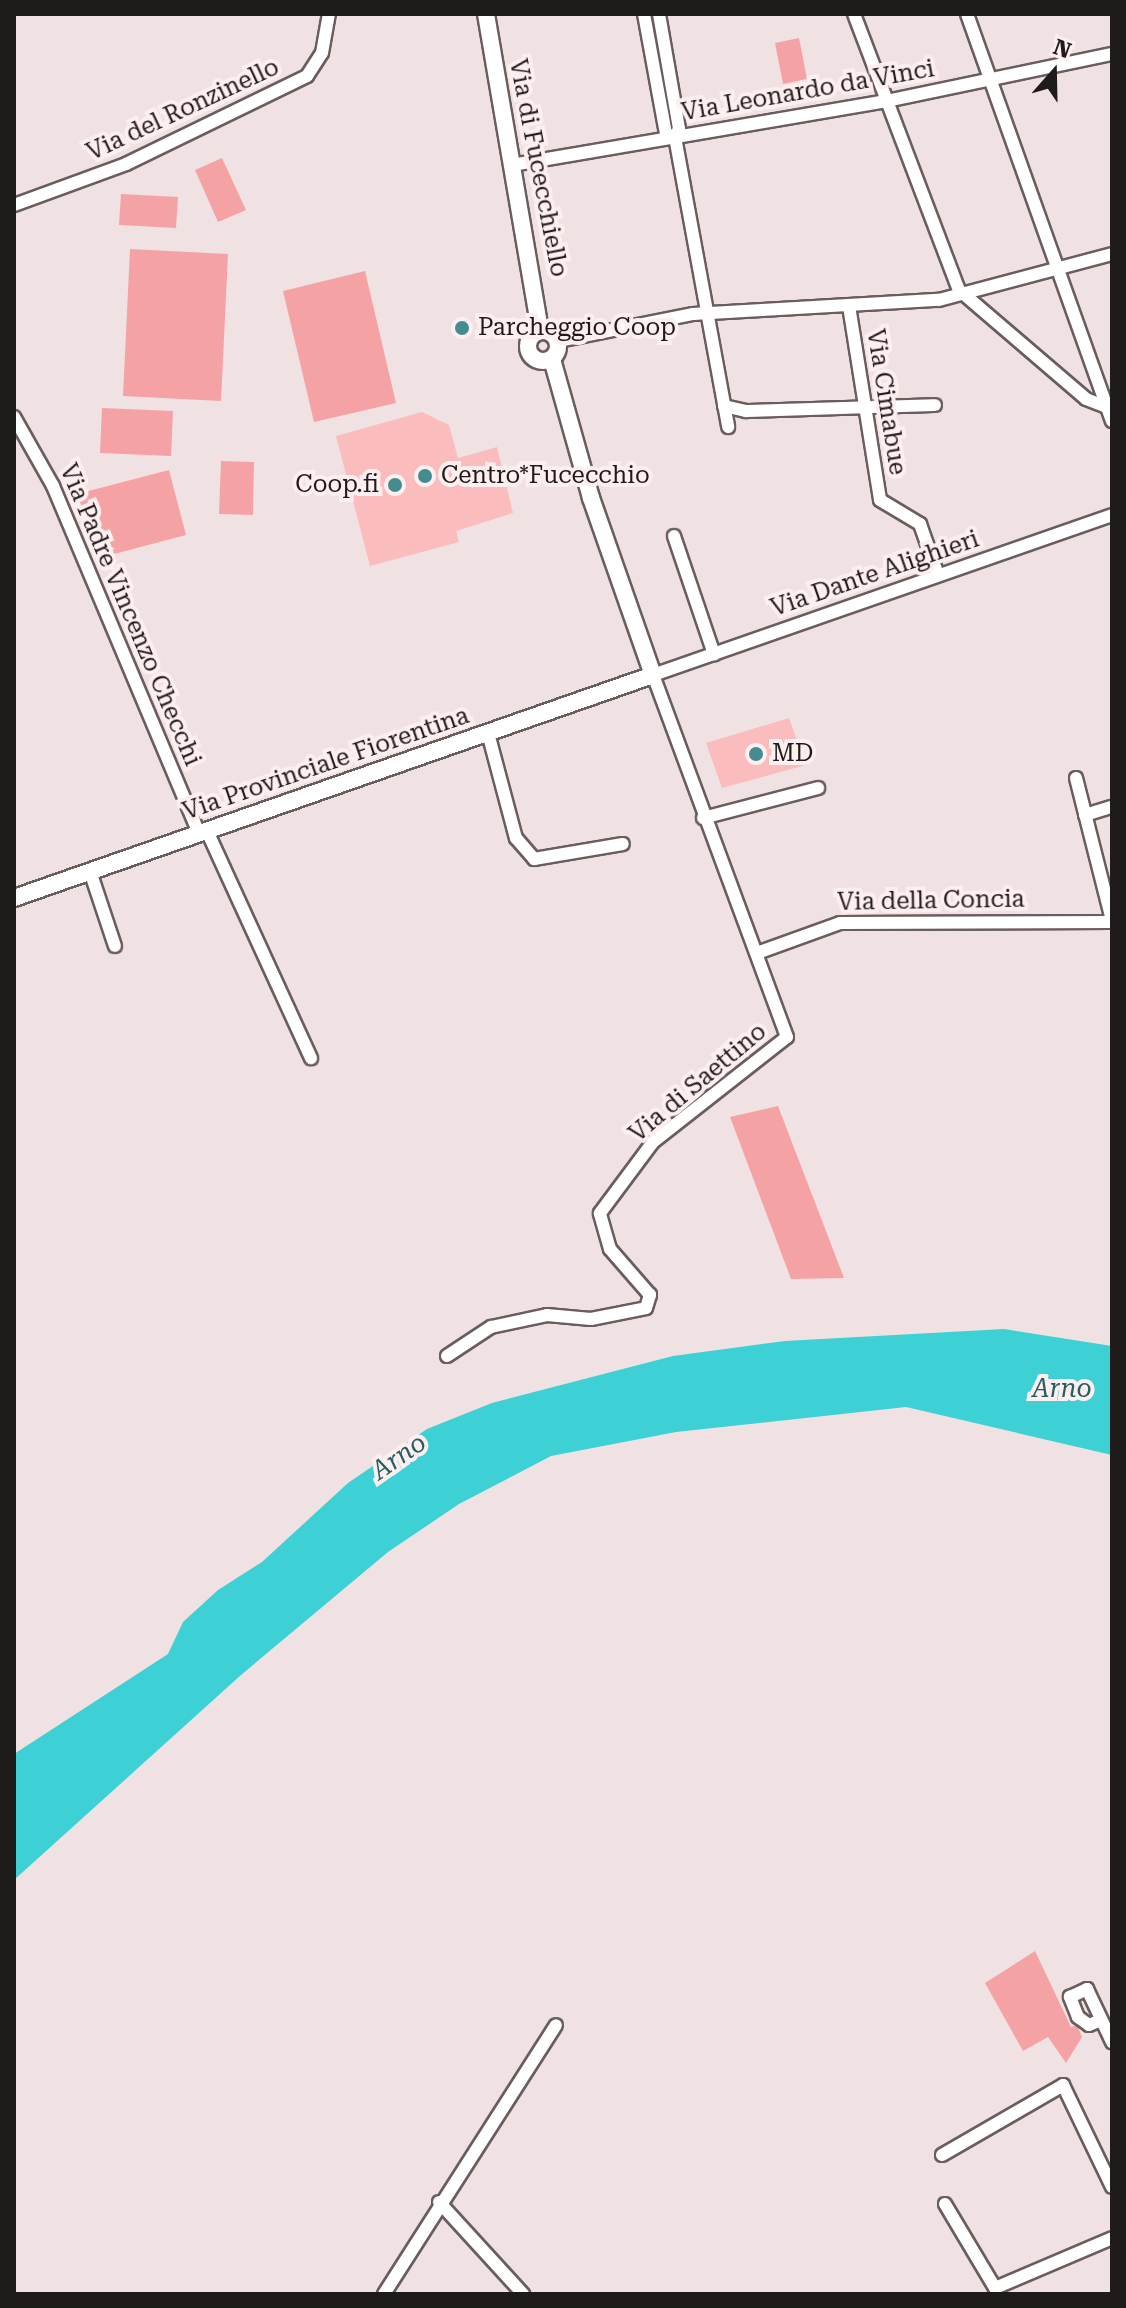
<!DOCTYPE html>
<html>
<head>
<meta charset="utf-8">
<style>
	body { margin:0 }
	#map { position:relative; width:1126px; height:2308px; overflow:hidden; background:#f0e2e2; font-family:"Roboto Serif",serif }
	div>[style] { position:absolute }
	.green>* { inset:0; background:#f5a2a4 }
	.water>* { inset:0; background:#3dd0d4 }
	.building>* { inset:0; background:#fabcbd }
	.roads { filter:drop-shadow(2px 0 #695d5d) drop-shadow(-2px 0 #695d5d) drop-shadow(0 2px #695d5d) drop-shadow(0 -2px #695d5d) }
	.minor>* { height:12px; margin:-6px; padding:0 6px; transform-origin:6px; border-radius:6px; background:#fff }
	.major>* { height:16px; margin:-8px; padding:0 8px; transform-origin:8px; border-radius:8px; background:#fff }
	.major>.ring { margin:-8px; padding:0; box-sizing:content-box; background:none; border:16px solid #fff; border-radius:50% }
	.dots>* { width:22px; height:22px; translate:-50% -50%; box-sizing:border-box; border:4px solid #fdefef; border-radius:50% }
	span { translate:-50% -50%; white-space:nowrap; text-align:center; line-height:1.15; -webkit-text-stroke:8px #fdefef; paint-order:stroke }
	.street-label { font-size:24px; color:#201b1b }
	.poi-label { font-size:24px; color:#201b1b }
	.left { translate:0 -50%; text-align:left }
	.right { translate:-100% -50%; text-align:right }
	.water-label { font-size:26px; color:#256061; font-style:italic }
	.frame { position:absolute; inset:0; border:16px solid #201b1b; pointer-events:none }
	.north { position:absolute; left:1014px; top:32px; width:80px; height:80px; -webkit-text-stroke:6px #fdefef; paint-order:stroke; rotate:20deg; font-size:22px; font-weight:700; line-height:32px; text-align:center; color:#201b1b }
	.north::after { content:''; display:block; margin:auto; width:28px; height:36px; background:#201b1b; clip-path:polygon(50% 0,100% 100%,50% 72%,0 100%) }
</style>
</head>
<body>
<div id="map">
	<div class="green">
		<i style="clip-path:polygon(799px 38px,807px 79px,783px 84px,775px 43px)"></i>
		<i style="clip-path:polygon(222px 158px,246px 210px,218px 222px,195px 170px)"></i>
		<i style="clip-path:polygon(121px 194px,178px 197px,176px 228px,119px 225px)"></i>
		<i style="clip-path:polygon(130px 249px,228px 254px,221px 401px,123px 396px)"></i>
		<i style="clip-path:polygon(365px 271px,396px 403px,314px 422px,283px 291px)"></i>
		<i style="clip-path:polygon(102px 408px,173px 411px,171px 456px,100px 453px)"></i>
		<i style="clip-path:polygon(221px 461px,254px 462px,253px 515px,219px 514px)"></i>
		<i style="clip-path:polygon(169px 470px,186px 535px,95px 559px,77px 494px)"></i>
		<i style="clip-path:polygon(778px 1106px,844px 1278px,791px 1279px,730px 1117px)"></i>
		<i style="clip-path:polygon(1035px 1951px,1071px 2027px,1077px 2025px,1082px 2037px,1066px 2063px,1048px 2037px,1023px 2051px,985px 1983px)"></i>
	</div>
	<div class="water">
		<i style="clip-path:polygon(1004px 1329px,1112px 1346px,1112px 1455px,906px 1407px,676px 1432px,551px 1456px,459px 1504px,388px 1552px,241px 1675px,14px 1880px,14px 1754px,168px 1654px,183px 1622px,218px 1590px,262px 1562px,348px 1483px,427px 1429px,492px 1403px,673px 1356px,785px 1341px)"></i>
	</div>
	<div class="building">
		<i style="clip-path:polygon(422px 412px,449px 425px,458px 458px,497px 447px,513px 513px,456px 531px,459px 542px,370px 566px,336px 436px)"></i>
		<i style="clip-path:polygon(789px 718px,806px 765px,722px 788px,706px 743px)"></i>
	</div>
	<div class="roads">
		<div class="minor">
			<i style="left:644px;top:14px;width:122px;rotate:79.6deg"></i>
			<i style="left:666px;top:134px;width:9px;rotate:18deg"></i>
			<i style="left:659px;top:14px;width:117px;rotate:80.1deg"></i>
			<i style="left:679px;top:129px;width:9px;rotate:117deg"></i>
			<i style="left:854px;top:14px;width:295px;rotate:69.2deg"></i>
			<i style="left:959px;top:290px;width:167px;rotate:40.6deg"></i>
			<i style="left:1086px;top:399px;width:22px;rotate:21deg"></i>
			<i style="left:967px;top:14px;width:432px;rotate:70.4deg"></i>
			<i style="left:675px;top:137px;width:295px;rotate:79.6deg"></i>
			<i style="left:512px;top:165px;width:380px;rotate:-9.7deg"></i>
			<i style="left:887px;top:101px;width:230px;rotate:-11.8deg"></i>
			<i style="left:14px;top:205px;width:119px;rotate:-20.1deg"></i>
			<i style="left:126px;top:164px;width:201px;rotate:-25.9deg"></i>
			<i style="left:307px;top:76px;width:27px;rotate:-57deg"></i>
			<i style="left:322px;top:53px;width:40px;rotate:-80deg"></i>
			<i style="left:849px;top:306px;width:196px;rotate:80.9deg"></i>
			<i style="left:880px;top:500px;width:47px;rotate:31deg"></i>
			<i style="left:920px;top:524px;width:54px;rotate:70.6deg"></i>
			<i style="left:558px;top:341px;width:138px;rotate:-11.3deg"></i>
			<i style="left:693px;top:314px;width:246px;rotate:-3.3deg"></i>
			<i style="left:939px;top:300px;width:179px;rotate:-14.9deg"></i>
			<i style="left:724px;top:406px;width:23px;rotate:13deg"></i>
			<i style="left:746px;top:411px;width:189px;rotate:-1.8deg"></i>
			<i style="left:14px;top:417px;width:79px;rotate:60.5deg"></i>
			<i style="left:53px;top:486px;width:377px;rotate:67.2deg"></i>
			<i style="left:674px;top:536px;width:125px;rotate:71.3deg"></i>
			<i style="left:488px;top:733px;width:109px;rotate:75.1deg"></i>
			<i style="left:516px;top:838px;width:28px;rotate:49deg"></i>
			<i style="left:534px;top:859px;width:90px;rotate:-9.6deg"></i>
			<i style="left:1076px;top:778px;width:146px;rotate:75.8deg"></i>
			<i style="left:1085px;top:815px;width:28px;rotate:-17deg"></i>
			<i style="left:703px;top:818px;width:119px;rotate:-14.6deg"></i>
			<i style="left:207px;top:831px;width:250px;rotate:65.4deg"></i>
			<i style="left:90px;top:871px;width:79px;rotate:71.6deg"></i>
			<i style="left:757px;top:953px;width:88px;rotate:-19.9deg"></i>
			<i style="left:840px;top:923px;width:272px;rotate:-0.2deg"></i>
			<i style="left:447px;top:1356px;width:53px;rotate:-33.4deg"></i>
			<i style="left:491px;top:1327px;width:57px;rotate:-12.1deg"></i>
			<i style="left:547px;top:1315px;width:44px;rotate:5.2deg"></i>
			<i style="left:591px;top:1319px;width:56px;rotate:-11.3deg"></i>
			<i style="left:646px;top:1308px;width:14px;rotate:-73deg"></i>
			<i style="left:650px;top:1295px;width:61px;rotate:-131deg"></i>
			<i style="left:610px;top:1249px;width:37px;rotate:-106deg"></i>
			<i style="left:600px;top:1213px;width:89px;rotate:-53.3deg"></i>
			<i style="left:653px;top:1142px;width:170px;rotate:-38.1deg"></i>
			<i style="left:787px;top:1037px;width:386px;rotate:-110.3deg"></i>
			<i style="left:653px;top:675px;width:486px;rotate:-19.2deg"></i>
			<i style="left:1101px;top:2020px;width:13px;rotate:157deg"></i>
			<i style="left:1089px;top:2025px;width:14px;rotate:-144deg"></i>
			<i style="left:1078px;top:2017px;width:22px;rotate:-112deg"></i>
			<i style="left:1070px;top:1997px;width:19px;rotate:-25deg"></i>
			<i style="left:1087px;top:1989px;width:59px;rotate:64.7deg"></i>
			<i style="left:942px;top:2155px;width:140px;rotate:-30deg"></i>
			<i style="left:1063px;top:2085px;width:113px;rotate:64.3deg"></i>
			<i style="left:439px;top:2202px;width:125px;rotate:47.6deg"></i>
			<i style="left:945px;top:2204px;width:98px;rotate:59.2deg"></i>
			<i style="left:995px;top:2288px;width:127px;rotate:-23.1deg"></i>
			<i style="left:384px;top:2294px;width:319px;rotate:-57.4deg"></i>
		</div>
		<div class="major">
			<i style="left:486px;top:14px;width:322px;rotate:80.3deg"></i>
			<i class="ring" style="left:528px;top:331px;width:14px;height:14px"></i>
			<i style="left:14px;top:898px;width:677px;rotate:-19.24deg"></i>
			<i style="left:653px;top:675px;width:188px;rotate:-109.3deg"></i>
			<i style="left:591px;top:498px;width:144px;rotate:-105.7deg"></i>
		</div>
	</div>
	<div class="dots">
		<i style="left:462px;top:328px;background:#448c8e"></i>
		<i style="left:425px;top:476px;background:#448c8e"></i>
		<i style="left:395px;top:485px;background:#448c8e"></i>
		<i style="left:756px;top:754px;background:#448c8e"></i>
	</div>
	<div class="street-label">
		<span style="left:808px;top:91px;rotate:-10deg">Via Leonardo da Vinci</span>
		<span style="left:183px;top:110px;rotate:-25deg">Via del Ronzinello</span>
		<span style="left:538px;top:168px;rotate:79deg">Via di Fucecchiello</span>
		<span style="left:886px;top:402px;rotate:81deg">Via Cimabue</span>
		<span style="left:875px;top:574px;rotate:-19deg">Via Dante Alighieri</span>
		<span style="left:130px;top:615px;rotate:67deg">Via Padre Vincenzo Checchi</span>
		<span style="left:326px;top:764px;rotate:-19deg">Via Provinciale Fiorentina</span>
		<span style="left:931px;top:901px;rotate:-1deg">Via della Concia</span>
		<span style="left:698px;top:1083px;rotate:-40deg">Via di Saettino</span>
	</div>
	<div class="poi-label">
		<span class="left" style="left:478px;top:328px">Parcheggio Coop</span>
		<span class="left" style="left:441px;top:476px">Centro*Fucecchio</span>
		<span class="right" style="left:379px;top:485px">Coop.fi</span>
		<span class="left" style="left:772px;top:754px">MD</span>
	</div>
	<div class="water-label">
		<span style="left:1062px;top:1389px">Arno</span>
		<span style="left:399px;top:1457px;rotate:-35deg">Arno</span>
	</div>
	<div class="frame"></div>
	<div class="north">N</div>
</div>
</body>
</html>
